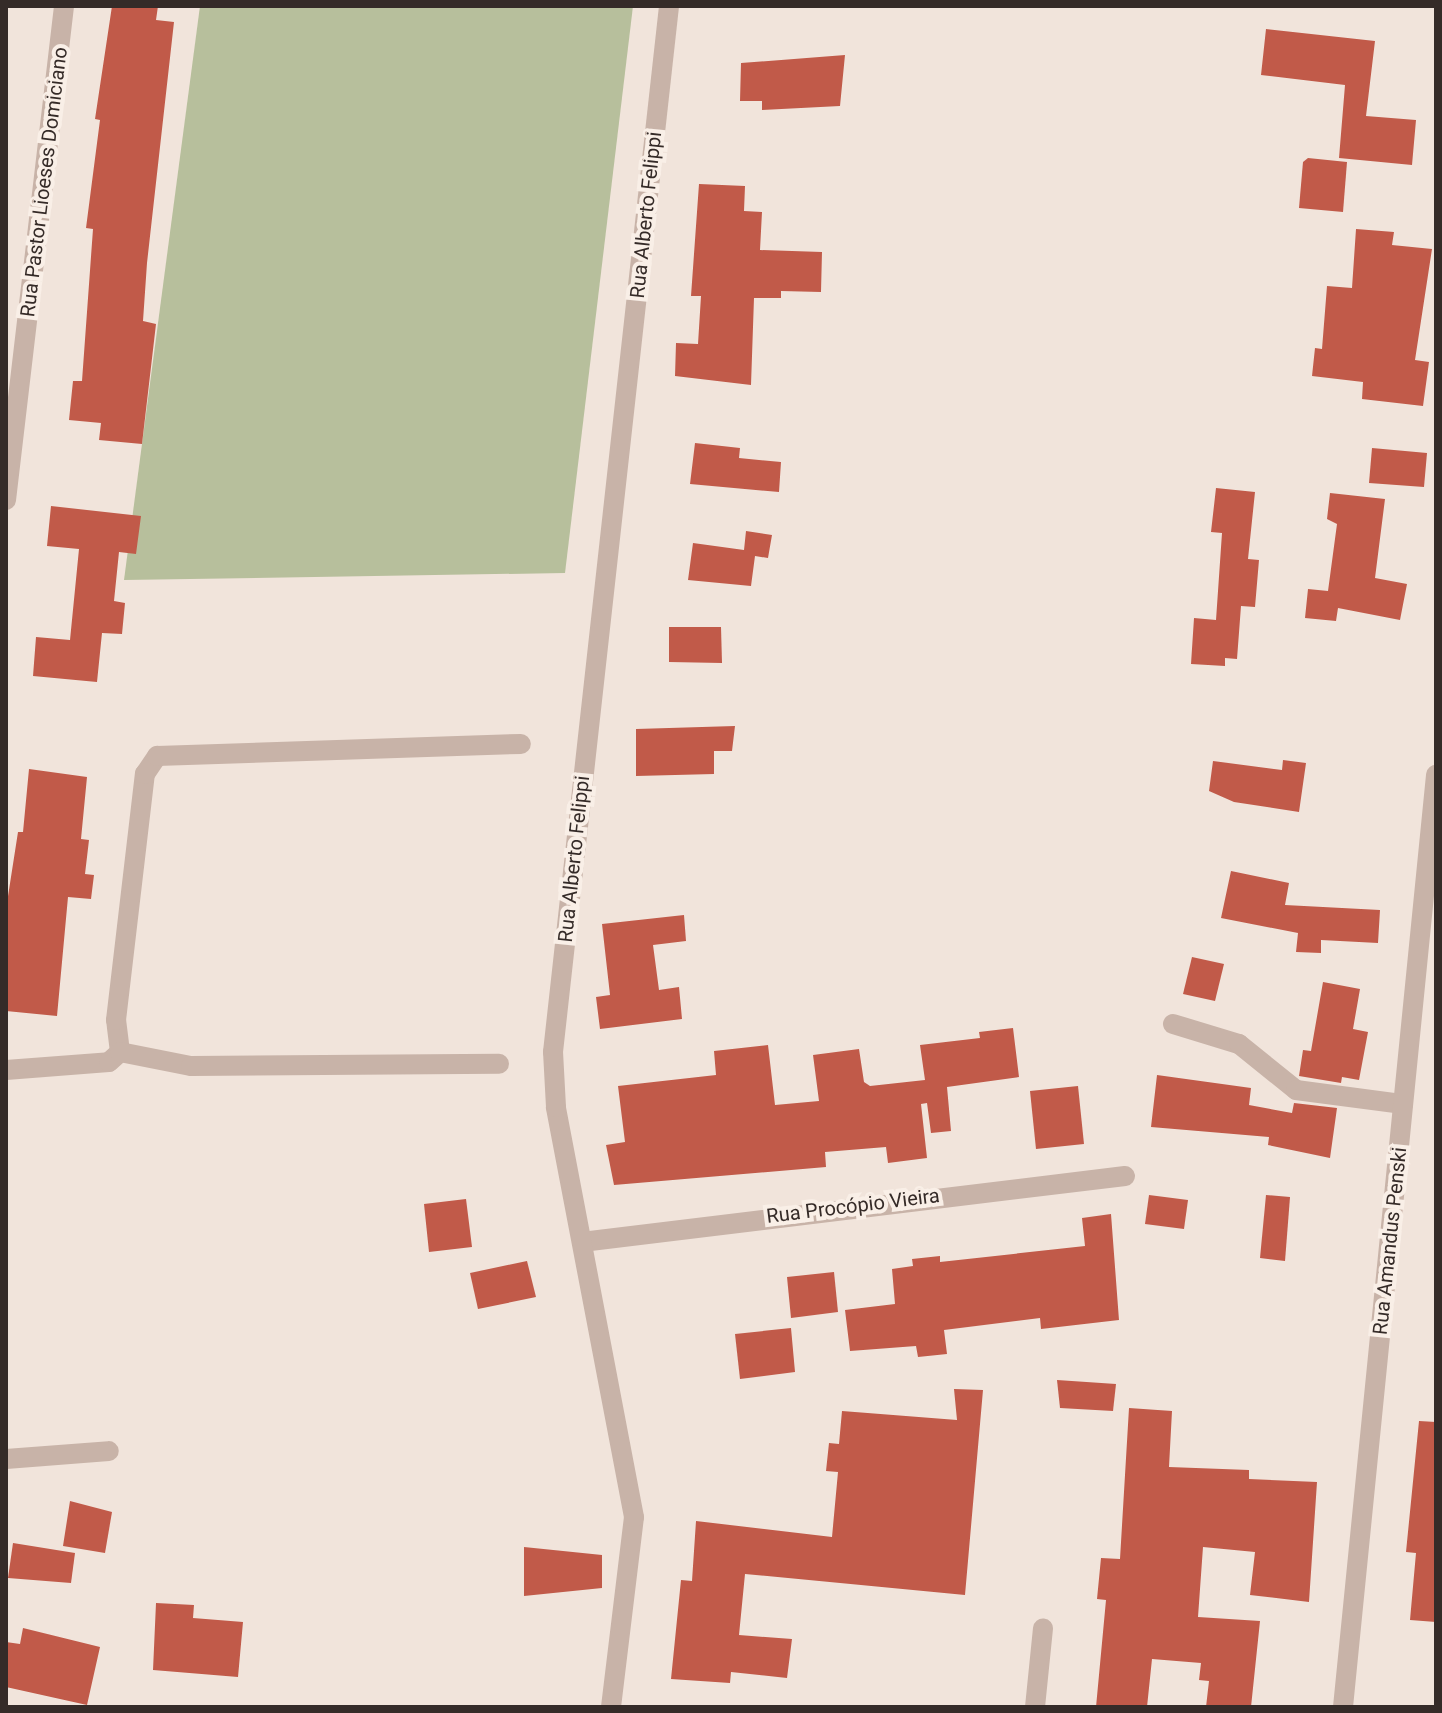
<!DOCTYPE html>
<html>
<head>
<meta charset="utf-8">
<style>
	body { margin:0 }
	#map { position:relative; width:1442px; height:1713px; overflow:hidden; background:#f1e4db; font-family:Roboto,sans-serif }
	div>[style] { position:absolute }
	.green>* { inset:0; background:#b7bf9c }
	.building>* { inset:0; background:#c15a49 }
	.street>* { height:20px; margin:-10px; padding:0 10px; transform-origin:10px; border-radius:10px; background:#c8b3a8 }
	span { translate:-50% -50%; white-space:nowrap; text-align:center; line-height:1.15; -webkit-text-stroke:8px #f9efe7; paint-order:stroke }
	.street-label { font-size:20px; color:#352b28 }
	.frame { position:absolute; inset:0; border:8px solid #352b28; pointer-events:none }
</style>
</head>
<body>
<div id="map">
	<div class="green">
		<i style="clip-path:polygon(200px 6px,633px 6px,565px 573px,124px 580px)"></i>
	</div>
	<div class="building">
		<i style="clip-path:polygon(112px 6px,158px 6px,156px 20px,174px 22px,147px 263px,143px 321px,156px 324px,142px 444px,99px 440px,101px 423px,69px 420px,73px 381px,82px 381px,93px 229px,86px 228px,100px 120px,95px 119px)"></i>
		<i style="clip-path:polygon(1266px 29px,1375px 41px,1366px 116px,1416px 120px,1412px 165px,1339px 158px,1345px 85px,1261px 75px)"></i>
		<i style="clip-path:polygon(845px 55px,840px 106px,762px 110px,762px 101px,740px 101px,741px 63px)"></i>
		<i style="clip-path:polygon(1308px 158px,1347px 162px,1343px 212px,1299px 208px,1303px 162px)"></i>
		<i style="clip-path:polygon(699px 184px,745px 186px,744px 211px,762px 212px,760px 250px,822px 252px,821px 292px,781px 291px,781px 298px,754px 298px,751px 385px,675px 376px,676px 343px,698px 344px,701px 296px,691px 296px)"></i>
		<i style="clip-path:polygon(1356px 229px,1394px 232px,1392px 245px,1432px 249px,1415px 360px,1429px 362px,1423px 406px,1362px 399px,1363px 382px,1312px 376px,1315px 348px,1322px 349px,1327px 286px,1352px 288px)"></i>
		<i style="clip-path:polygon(695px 443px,740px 448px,739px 458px,781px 462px,779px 492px,690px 484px)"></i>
		<i style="clip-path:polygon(1372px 448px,1427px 453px,1424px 487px,1369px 483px)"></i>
		<i style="clip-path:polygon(1216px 488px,1255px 492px,1248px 559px,1259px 560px,1255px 607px,1241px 606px,1237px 659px,1225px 658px,1225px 666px,1191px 664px,1194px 618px,1216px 620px,1222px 533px,1211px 532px)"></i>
		<i style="clip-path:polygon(1330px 493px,1385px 499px,1375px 578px,1407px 584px,1400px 620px,1338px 608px,1336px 621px,1305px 618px,1308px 589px,1328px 591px,1337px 524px,1327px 519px)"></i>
		<i style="clip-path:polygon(51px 506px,141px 516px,136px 554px,119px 552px,114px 601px,125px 603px,122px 634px,102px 633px,97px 682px,33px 676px,36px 637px,70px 640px,79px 549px,47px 546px)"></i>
		<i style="clip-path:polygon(746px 531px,772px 535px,768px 558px,755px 556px,751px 586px,688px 580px,693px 543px,744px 550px)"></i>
		<i style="clip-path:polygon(669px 627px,721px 627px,722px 663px,669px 662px)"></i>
		<i style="clip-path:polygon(735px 726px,732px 751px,714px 751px,714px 774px,636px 776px,636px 729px)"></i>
		<i style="clip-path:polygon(1283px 760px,1306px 763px,1299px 812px,1234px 802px,1209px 791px,1213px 761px,1282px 770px)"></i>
		<i style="clip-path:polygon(29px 769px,87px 777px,81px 839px,89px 840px,85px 874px,94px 875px,91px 899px,68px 897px,57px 1016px,6px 1011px,6px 909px,18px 832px,23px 832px)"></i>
		<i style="clip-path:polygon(1231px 871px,1289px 883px,1285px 905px,1380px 910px,1378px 943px,1321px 940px,1321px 953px,1296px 952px,1298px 933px,1221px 918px)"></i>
		<i style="clip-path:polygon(684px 915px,686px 941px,653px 945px,659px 990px,679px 987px,682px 1019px,600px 1029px,596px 997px,610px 995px,602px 924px)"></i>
		<i style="clip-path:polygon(1192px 957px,1224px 964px,1215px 1001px,1183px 994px)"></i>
		<i style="clip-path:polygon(1323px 982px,1360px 989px,1353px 1029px,1368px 1032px,1359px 1080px,1342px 1077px,1341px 1083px,1299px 1076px,1303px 1050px,1311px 1051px)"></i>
		<i style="clip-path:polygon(1013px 1028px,1019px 1077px,947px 1087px,951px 1131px,931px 1133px,927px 1103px,921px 1104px,927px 1158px,888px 1163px,886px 1147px,825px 1152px,826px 1167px,614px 1185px,606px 1145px,625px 1142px,618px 1086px,716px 1075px,714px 1051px,768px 1045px,775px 1105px,819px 1101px,813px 1055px,859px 1049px,864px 1082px,870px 1086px,925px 1080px,920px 1045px,980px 1038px,979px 1032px)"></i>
		<i style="clip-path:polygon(1157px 1075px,1251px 1088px,1249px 1105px,1292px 1113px,1294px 1103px,1337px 1108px,1330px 1158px,1268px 1145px,1269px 1137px,1151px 1127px)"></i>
		<i style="clip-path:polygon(1078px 1086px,1084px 1144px,1036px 1149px,1030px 1091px)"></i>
		<i style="clip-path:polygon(1149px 1195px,1188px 1200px,1184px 1229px,1145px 1224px)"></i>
		<i style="clip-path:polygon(1266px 1195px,1290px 1197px,1285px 1261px,1260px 1258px)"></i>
		<i style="clip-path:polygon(466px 1199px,472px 1247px,429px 1252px,424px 1204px)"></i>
		<i style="clip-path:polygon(1111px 1214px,1119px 1320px,1041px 1329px,1040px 1318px,944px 1330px,947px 1354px,918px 1357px,916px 1346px,850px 1351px,845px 1310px,895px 1304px,892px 1269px,913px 1266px,912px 1259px,940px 1256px,940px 1262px,1085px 1246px,1082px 1218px)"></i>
		<i style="clip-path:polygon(527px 1261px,536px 1297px,478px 1309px,470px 1273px)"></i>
		<i style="clip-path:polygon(834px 1272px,838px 1312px,791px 1318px,787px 1277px)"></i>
		<i style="clip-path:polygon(791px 1328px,795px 1372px,740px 1379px,735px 1334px)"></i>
		<i style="clip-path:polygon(1057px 1380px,1116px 1384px,1113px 1411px,1060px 1408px)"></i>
		<i style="clip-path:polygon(954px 1389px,983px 1390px,965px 1595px,745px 1574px,739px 1635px,792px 1639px,787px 1678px,731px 1672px,730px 1683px,671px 1679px,681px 1580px,692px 1581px,696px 1521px,832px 1537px,838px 1472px,826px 1471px,829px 1443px,839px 1444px,842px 1411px,957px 1420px)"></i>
		<i style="clip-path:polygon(1129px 1408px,1172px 1411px,1169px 1467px,1249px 1470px,1249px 1479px,1317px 1482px,1309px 1602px,1250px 1595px,1255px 1552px,1203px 1547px,1198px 1617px,1260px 1621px,1251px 1707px,1206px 1707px,1209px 1681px,1199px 1680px,1201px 1663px,1152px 1659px,1147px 1707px,1096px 1707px,1106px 1600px,1097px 1599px,1101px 1558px,1120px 1559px)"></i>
		<i style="clip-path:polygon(1419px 1421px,1436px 1422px,1436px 1622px,1410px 1620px,1416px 1553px,1406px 1552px)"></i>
		<i style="clip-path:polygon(70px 1501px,112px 1512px,105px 1553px,63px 1546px)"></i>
		<i style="clip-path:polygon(13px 1543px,75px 1553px,71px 1583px,8px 1578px)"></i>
		<i style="clip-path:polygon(524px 1547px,602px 1555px,602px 1588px,524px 1596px)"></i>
		<i style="clip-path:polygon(156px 1603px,194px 1605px,193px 1618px,243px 1622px,238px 1677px,153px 1670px)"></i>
		<i style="clip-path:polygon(23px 1628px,100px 1647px,87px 1705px,6px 1687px,6px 1642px,20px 1644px)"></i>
	</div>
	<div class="street">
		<i style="left:6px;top:500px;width:497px;rotate:-83.3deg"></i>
		<i style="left:1173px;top:1024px;width:69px;rotate:16.9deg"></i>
		<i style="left:1239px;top:1044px;width:73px;rotate:38.9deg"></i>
		<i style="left:1296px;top:1090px;width:108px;rotate:7.5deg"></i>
		<i style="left:120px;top:1052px;width:32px;rotate:-97deg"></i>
		<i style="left:116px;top:1020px;width:248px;rotate:-83.3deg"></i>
		<i style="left:145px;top:774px;width:22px;rotate:-56deg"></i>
		<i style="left:157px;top:756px;width:364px;rotate:-1.9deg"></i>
		<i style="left:6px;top:1070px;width:103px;rotate:-4.4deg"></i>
		<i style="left:109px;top:1062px;width:15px;rotate:-42deg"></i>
		<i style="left:120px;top:1052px;width:72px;rotate:11.2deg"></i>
		<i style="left:191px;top:1066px;width:308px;rotate:-0.4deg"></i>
		<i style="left:582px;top:1242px;width:547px;rotate:-6.93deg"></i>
		<i style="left:6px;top:1459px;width:103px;rotate:-4.4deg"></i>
		<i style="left:611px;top:1707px;width:191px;rotate:-83.1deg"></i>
		<i style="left:634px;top:1517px;width:417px;rotate:-100.8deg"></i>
		<i style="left:556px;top:1107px;width:55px;rotate:-93.1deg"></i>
		<i style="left:553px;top:1052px;width:1052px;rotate:-83.67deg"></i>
		<i style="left:1035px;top:1707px;width:79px;rotate:-84.2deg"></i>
		<i style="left:1343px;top:1707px;width:937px;rotate:-84.3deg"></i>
	</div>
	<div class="street-label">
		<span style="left:44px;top:182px;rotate:-83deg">Rua Pastor Lioeses Domiciano</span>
		<span style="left:646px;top:215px;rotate:-84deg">Rua Alberto Felippi</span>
		<span style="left:574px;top:859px;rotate:-84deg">Rua Alberto Felippi</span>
		<span style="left:853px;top:1206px;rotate:-7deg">Rua Procópio Vieira</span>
		<span style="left:1390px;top:1241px;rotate:-84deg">Rua Amandus Penski</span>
	</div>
	<div class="frame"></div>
</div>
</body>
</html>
